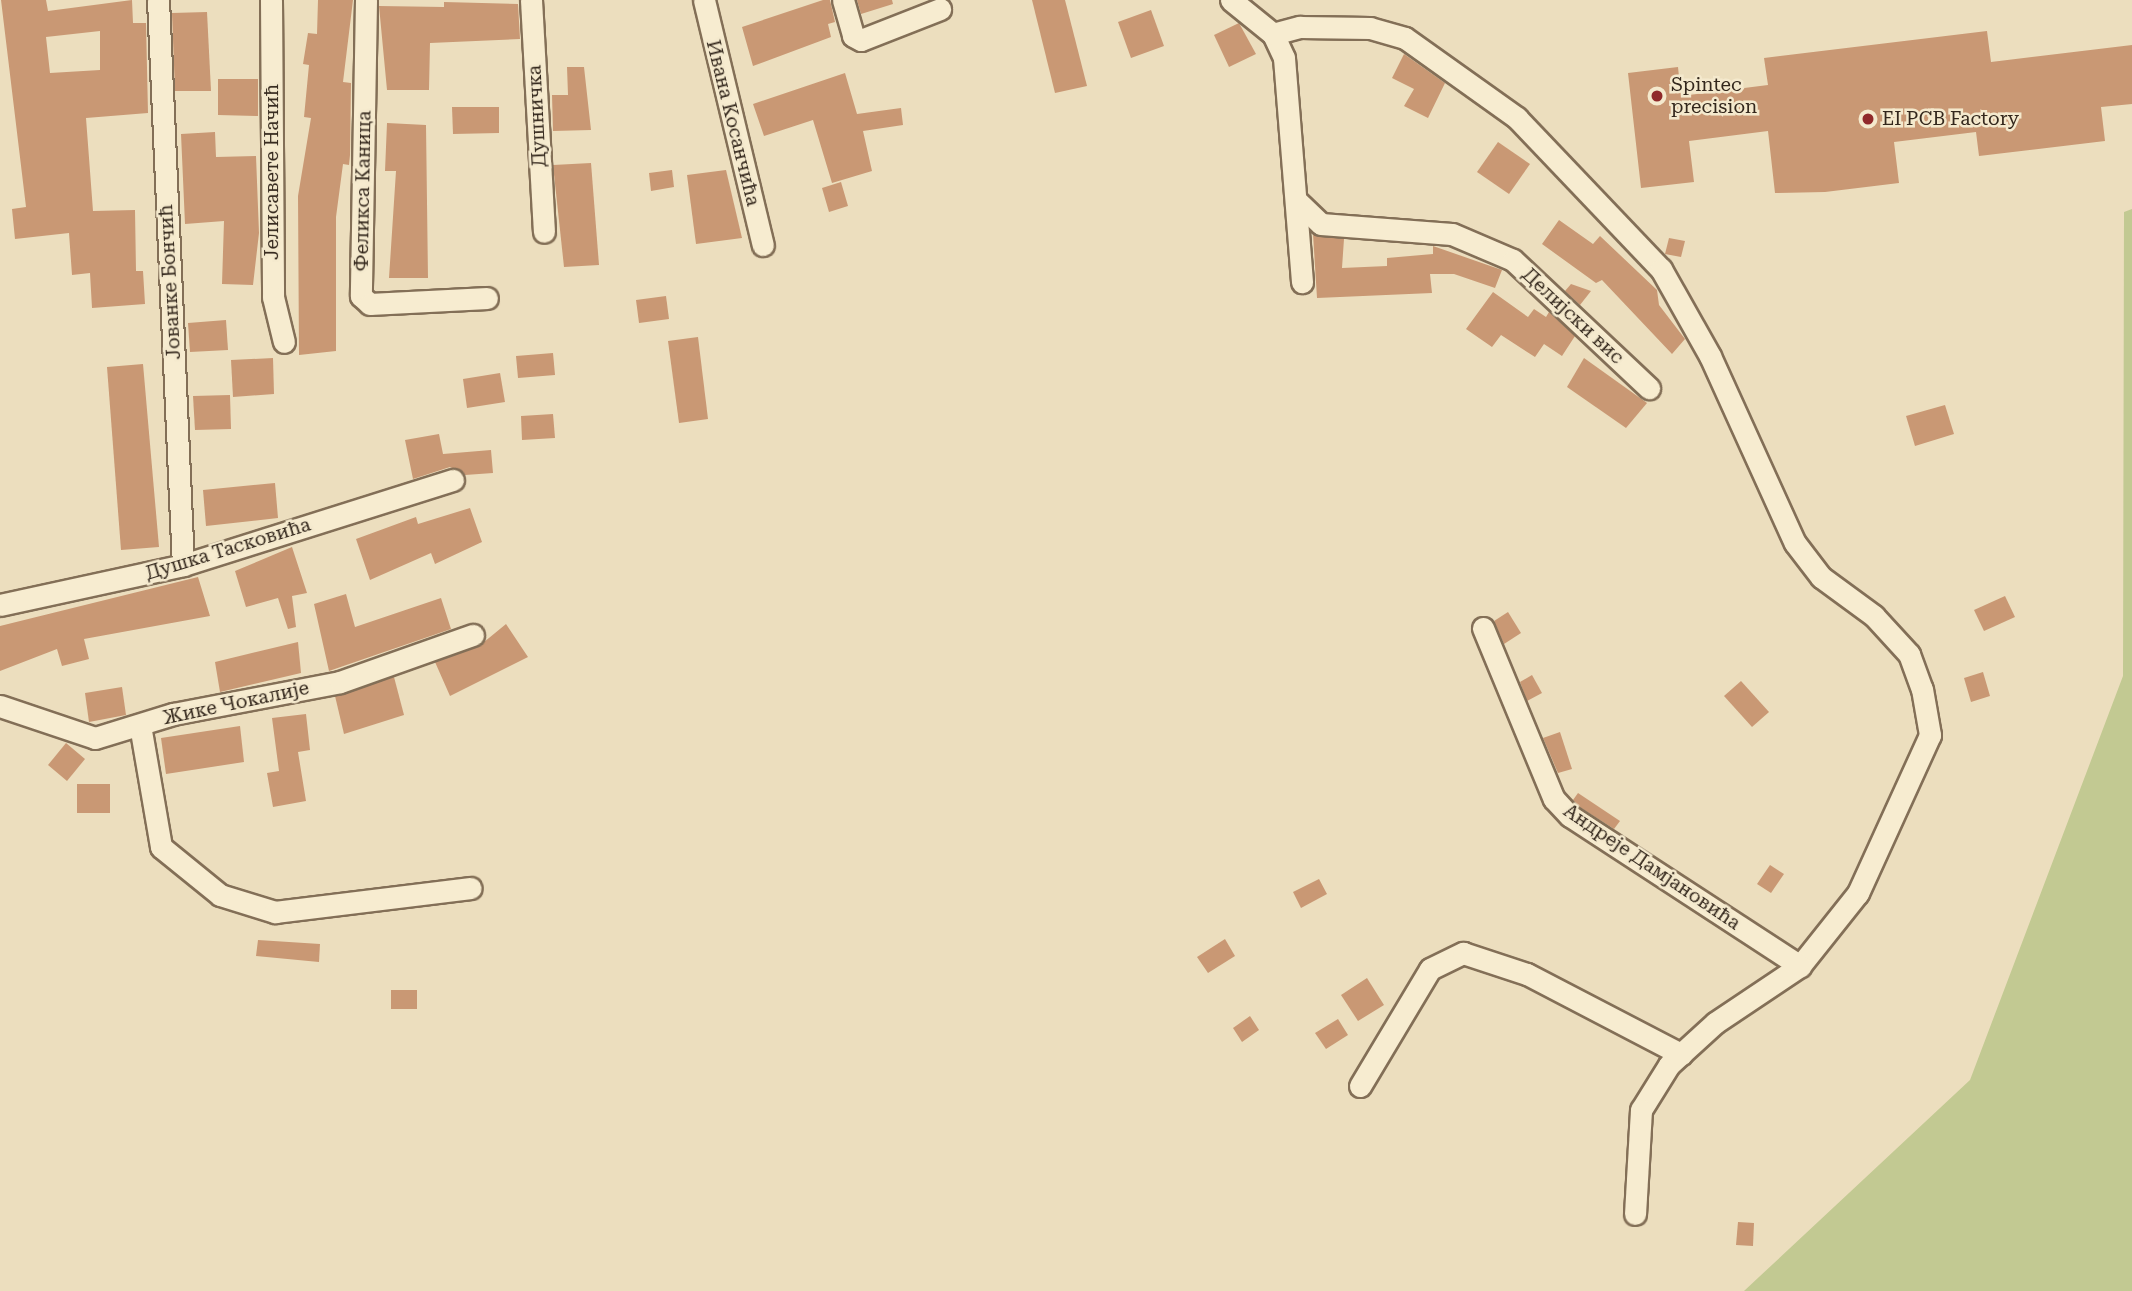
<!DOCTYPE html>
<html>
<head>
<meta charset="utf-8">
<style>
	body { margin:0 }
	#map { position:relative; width:2132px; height:1291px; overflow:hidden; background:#ecdebe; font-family:"Roboto Serif",serif }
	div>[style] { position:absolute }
	.green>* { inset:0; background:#c2c992 }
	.building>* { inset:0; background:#c99874 }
	.roads { filter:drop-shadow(2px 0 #836f57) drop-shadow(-2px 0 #836f57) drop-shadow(0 2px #836f57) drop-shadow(0 -2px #836f57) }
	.street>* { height:21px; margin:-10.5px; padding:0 10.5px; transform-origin:10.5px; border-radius:10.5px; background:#f7ecd0 }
	.dots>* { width:19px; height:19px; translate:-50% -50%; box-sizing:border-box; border:4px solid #f4e9cd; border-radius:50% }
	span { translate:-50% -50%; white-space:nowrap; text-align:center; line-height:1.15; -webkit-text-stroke:5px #f4e9cd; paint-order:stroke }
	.poi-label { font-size:19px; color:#33271c }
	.left { translate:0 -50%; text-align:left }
	.street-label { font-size:19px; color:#33271c }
</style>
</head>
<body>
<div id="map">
	<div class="green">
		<i style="clip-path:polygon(2132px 209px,2132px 1291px,1744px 1291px,1970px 1080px,2123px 676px,2124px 212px)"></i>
	</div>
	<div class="building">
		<i style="clip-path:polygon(evenodd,1px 0,46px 0,48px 11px,132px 0,133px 23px,146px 23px,148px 113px,86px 118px,93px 211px,135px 210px,136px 271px,143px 271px,145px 304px,92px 308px,90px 273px,72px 275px,69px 233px,15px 239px,12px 209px,26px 207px,1px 0,100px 31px,100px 70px,50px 73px,46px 37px,100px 31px)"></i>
		<i style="clip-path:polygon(318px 0,353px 0,343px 82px,351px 83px,350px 155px,349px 165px,343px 164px,336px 217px,336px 351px,299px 355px,298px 196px,311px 118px,304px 117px,309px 65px,303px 64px,308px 33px,317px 34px)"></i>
		<i style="clip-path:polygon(823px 0,830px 0,835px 22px,828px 24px,831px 37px,753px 66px,742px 27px)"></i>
		<i style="clip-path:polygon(857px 0,892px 0,893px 4px,861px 14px)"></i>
		<i style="clip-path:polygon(1032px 0,1065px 0,1087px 86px,1055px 93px)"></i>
		<i style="clip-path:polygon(444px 2px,518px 4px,520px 39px,430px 43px,429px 90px,387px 90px,379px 6px,444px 7px)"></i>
		<i style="clip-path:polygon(1151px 10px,1164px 46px,1131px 58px,1118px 22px)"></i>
		<i style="clip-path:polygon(207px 12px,211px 91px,175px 91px,172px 13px)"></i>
		<i style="clip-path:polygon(1239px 23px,1256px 54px,1229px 67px,1214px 35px)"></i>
		<i style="clip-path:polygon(1987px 31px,1991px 62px,2132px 45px,2132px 104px,2101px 107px,2105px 141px,1979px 156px,1976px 132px,1894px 142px,1899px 183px,1825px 192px,1775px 193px,1768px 131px,1689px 141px,1694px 182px,1641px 188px,1628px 73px,1678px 67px,1681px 96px,1768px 85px,1764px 58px)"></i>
		<i style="clip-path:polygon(1404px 54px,1445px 83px,1428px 118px,1404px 106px,1414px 89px,1392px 78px)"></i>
		<i style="clip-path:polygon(567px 67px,584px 67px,591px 130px,553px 131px,552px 95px,568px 95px)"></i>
		<i style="clip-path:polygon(845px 73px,857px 114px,901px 108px,903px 125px,863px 131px,872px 171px,832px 183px,813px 120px,764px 136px,753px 104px)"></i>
		<i style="clip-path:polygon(218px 79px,258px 79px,258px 116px,218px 115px)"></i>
		<i style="clip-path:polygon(452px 107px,499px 107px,499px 133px,453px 134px)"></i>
		<i style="clip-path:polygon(387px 123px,426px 125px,428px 278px,389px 278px,396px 171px,385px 171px)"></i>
		<i style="clip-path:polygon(215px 132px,216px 157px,256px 156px,259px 233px,253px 285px,222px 284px,224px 221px,185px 224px,181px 134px)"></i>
		<i style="clip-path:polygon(1498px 142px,1530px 164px,1509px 194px,1477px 172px)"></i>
		<i style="clip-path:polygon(591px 163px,599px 265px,564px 267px,553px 165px)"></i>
		<i style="clip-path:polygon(672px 170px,674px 187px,651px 191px,649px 173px)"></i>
		<i style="clip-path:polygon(726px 170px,742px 238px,696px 244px,687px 175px)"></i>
		<i style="clip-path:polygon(841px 182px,848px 206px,829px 212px,822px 188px)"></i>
		<i style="clip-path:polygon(1559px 220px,1593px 244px,1600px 236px,1657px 290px,1659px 305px,1685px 339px,1672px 354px,1602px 280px,1596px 283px,1542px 244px)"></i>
		<i style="clip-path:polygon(1313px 234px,1344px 239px,1342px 268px,1387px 266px,1387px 258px,1433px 254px,1433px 246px,1502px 270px,1495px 288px,1454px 274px,1430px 274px,1432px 293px,1317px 298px)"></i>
		<i style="clip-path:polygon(1669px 238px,1685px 241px,1681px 257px,1665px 254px)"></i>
		<i style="clip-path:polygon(1571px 284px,1591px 291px,1580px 305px,1565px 291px)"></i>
		<i style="clip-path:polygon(1493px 292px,1528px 317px,1534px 309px,1546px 317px,1549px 312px,1575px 336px,1562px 356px,1544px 344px,1535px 357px,1501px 335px,1492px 347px,1466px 329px)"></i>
		<i style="clip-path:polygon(666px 296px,669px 319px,639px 323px,636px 300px)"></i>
		<i style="clip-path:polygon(226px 320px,228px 350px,190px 352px,188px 323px)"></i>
		<i style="clip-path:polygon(698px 337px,708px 419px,679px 423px,668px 341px)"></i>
		<i style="clip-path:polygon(553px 353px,555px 375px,518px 378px,516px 356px)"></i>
		<i style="clip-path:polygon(273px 358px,274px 394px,233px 397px,231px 360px)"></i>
		<i style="clip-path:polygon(1584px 358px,1647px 403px,1626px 428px,1567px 387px)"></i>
		<i style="clip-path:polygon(143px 364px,159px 547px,121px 550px,107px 367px)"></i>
		<i style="clip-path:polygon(500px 373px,505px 402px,467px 408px,463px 379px)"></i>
		<i style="clip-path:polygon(230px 395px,231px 429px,195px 430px,193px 396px)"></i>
		<i style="clip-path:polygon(1945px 405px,1954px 434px,1915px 446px,1906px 416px)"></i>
		<i style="clip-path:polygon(553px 414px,555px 438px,522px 440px,521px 416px)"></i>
		<i style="clip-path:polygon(439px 434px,443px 454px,491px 450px,493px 473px,465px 475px,450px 467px,413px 479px,405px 440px)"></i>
		<i style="clip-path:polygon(275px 483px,278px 518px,206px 526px,203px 490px)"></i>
		<i style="clip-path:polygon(470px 508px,482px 542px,435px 564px,431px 553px,370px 580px,356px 539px,416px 517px,418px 524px)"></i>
		<i style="clip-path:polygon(292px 547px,307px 593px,292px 596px,296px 627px,288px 629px,278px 598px,246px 607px,235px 571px)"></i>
		<i style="clip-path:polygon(198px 577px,210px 616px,84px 639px,89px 659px,62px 666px,57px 649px,0 671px,0 626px)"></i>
		<i style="clip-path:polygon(346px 594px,355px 627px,441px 598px,451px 629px,329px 671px,314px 604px)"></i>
		<i style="clip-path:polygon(2005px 596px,2015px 617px,1984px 631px,1974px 610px)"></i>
		<i style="clip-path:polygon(1508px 612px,1521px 633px,1504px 644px,1494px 621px)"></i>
		<i style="clip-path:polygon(506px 624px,528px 657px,450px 696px,435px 662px,478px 647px)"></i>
		<i style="clip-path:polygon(298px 642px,301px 673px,220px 692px,215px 662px)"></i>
		<i style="clip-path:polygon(1983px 672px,1990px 696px,1971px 702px,1964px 678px)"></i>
		<i style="clip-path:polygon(1532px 675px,1542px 693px,1527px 701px,1520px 682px)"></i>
		<i style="clip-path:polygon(394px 677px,404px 715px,344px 734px,335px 696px)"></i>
		<i style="clip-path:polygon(1741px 681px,1769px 712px,1752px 727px,1724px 696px)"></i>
		<i style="clip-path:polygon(122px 687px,126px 715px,89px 722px,85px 693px)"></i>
		<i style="clip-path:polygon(306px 714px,310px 750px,298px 752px,306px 801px,273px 807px,267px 773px,279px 771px,272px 718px)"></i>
		<i style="clip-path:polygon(240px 726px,244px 762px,166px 774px,161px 738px)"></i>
		<i style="clip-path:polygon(1560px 732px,1572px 769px,1558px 773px,1543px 738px)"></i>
		<i style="clip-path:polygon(66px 743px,85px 759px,67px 781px,48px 765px)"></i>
		<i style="clip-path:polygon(77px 784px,110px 784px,110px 813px,77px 813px)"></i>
		<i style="clip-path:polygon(1578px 793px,1620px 821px,1614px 829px,1578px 806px,1573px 800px)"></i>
		<i style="clip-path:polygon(1770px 865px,1784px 874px,1771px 893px,1757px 884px)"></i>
		<i style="clip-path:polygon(1319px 879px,1327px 894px,1301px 908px,1293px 892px)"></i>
		<i style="clip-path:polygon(1225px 939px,1235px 956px,1208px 973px,1197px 957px)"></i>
		<i style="clip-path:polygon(258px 940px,320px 944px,319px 962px,256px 956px)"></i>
		<i style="clip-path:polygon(1367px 978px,1384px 1005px,1358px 1021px,1341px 995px)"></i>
		<i style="clip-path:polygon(391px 990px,417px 990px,417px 1009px,391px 1009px)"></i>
		<i style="clip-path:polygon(1250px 1016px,1259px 1030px,1242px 1042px,1233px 1028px)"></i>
		<i style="clip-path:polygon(1338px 1019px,1348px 1035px,1326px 1049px,1315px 1033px)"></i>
		<i style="clip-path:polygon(1738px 1222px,1754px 1223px,1753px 1246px,1736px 1245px)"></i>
	</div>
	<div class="roads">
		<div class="street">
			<i style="left:158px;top:0;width:566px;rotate:87.47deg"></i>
			<i style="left:271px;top:0;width:297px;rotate:89.6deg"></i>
			<i style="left:273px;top:297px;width:46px;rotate:76.3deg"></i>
			<i style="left:366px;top:0;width:296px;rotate:91deg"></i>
			<i style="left:361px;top:296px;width:12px;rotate:42deg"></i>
			<i style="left:370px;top:304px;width:117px;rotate:-2.9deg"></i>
			<i style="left:531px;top:0;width:232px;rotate:86.8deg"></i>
			<i style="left:704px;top:0;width:252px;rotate:76.5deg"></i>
			<i style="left:843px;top:0;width:37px;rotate:74deg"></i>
			<i style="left:853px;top:36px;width:9px;rotate:27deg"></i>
			<i style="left:861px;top:40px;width:85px;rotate:-21.4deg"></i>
			<i style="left:1231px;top:0;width:54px;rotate:39deg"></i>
			<i style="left:1273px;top:34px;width:26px;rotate:65deg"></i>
			<i style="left:1284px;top:58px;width:225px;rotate:85.4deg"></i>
			<i style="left:1273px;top:34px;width:28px;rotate:-15deg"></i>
			<i style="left:1300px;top:27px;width:70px;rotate:0.8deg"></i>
			<i style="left:1370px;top:28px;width:36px;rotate:16deg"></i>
			<i style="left:1405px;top:38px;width:138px;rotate:35.5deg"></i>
			<i style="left:1517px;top:118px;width:209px;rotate:46.4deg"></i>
			<i style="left:1661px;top:269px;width:100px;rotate:60.6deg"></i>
			<i style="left:1710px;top:356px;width:205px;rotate:65.6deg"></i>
			<i style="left:1795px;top:543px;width:43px;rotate:52.6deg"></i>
			<i style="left:1821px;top:577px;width:66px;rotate:36.3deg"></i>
			<i style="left:1874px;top:616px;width:52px;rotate:47.4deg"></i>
			<i style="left:1909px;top:654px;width:37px;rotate:70deg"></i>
			<i style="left:1922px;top:689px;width:47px;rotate:80.1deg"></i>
			<i style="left:1930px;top:735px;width:174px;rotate:114.5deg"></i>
			<i style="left:1858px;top:893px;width:93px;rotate:128.5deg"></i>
			<i style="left:1800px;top:966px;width:102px;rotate:146.2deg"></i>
			<i style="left:1715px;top:1023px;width:62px;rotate:137.6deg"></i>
			<i style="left:1669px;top:1065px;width:53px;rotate:121.9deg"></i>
			<i style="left:1641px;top:1110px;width:104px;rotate:93.3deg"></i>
			<i style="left:1297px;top:201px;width:33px;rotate:44deg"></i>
			<i style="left:1321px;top:224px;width:131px;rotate:4.4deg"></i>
			<i style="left:1452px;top:234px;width:66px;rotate:23.1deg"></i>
			<i style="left:1513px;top:260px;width:187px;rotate:43.3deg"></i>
			<i style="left:0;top:605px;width:187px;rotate:-12.3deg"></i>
			<i style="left:183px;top:565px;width:283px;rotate:-17.5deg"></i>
			<i style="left:1483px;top:628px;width:185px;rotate:67.5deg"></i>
			<i style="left:1554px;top:799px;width:23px;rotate:47deg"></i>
			<i style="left:1570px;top:816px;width:275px;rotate:33.1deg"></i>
			<i style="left:0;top:706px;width:100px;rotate:18.6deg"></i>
			<i style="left:95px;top:738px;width:82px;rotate:-17.1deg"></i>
			<i style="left:173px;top:714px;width:170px;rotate:-10.8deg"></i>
			<i style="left:340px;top:682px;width:141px;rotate:-19.5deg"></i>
			<i style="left:140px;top:725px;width:124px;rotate:80.2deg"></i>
			<i style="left:161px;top:847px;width:76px;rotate:39.1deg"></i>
			<i style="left:220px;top:895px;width:58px;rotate:17.2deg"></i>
			<i style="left:275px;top:912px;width:197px;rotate:-7deg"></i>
			<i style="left:1360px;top:1086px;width:136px;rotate:-59.1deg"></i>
			<i style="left:1430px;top:969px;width:37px;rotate:-26deg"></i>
			<i style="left:1463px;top:953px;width:67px;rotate:18.2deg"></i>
			<i style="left:1527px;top:974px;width:174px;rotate:27.5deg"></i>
		</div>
	</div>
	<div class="dots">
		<i style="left:1657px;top:96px;background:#90292a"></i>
		<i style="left:1868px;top:119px;background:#90292a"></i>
	</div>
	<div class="poi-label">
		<span class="left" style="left:1671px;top:96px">Spintec<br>precision</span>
		<span class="left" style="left:1882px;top:119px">EI PCB Factory</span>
	</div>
	<div class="street-label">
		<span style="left:537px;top:116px;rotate:-93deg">Душничка</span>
		<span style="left:733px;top:123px;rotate:76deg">Ивана Косанчића</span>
		<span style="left:272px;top:172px;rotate:-90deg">Јелисавете Начић</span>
		<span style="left:363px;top:191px;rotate:-89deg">Феликса Каница</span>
		<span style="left:170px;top:282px;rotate:-93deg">Јованке Бончић</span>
		<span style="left:1573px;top:316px;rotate:43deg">Делијски вис</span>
		<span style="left:228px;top:549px;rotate:-17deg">Душка Тасковића</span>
		<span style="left:236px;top:703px;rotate:-12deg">Жике Чокалије</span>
		<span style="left:1652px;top:867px;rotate:34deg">Андреје Дамјановића</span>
	</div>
</div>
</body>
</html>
